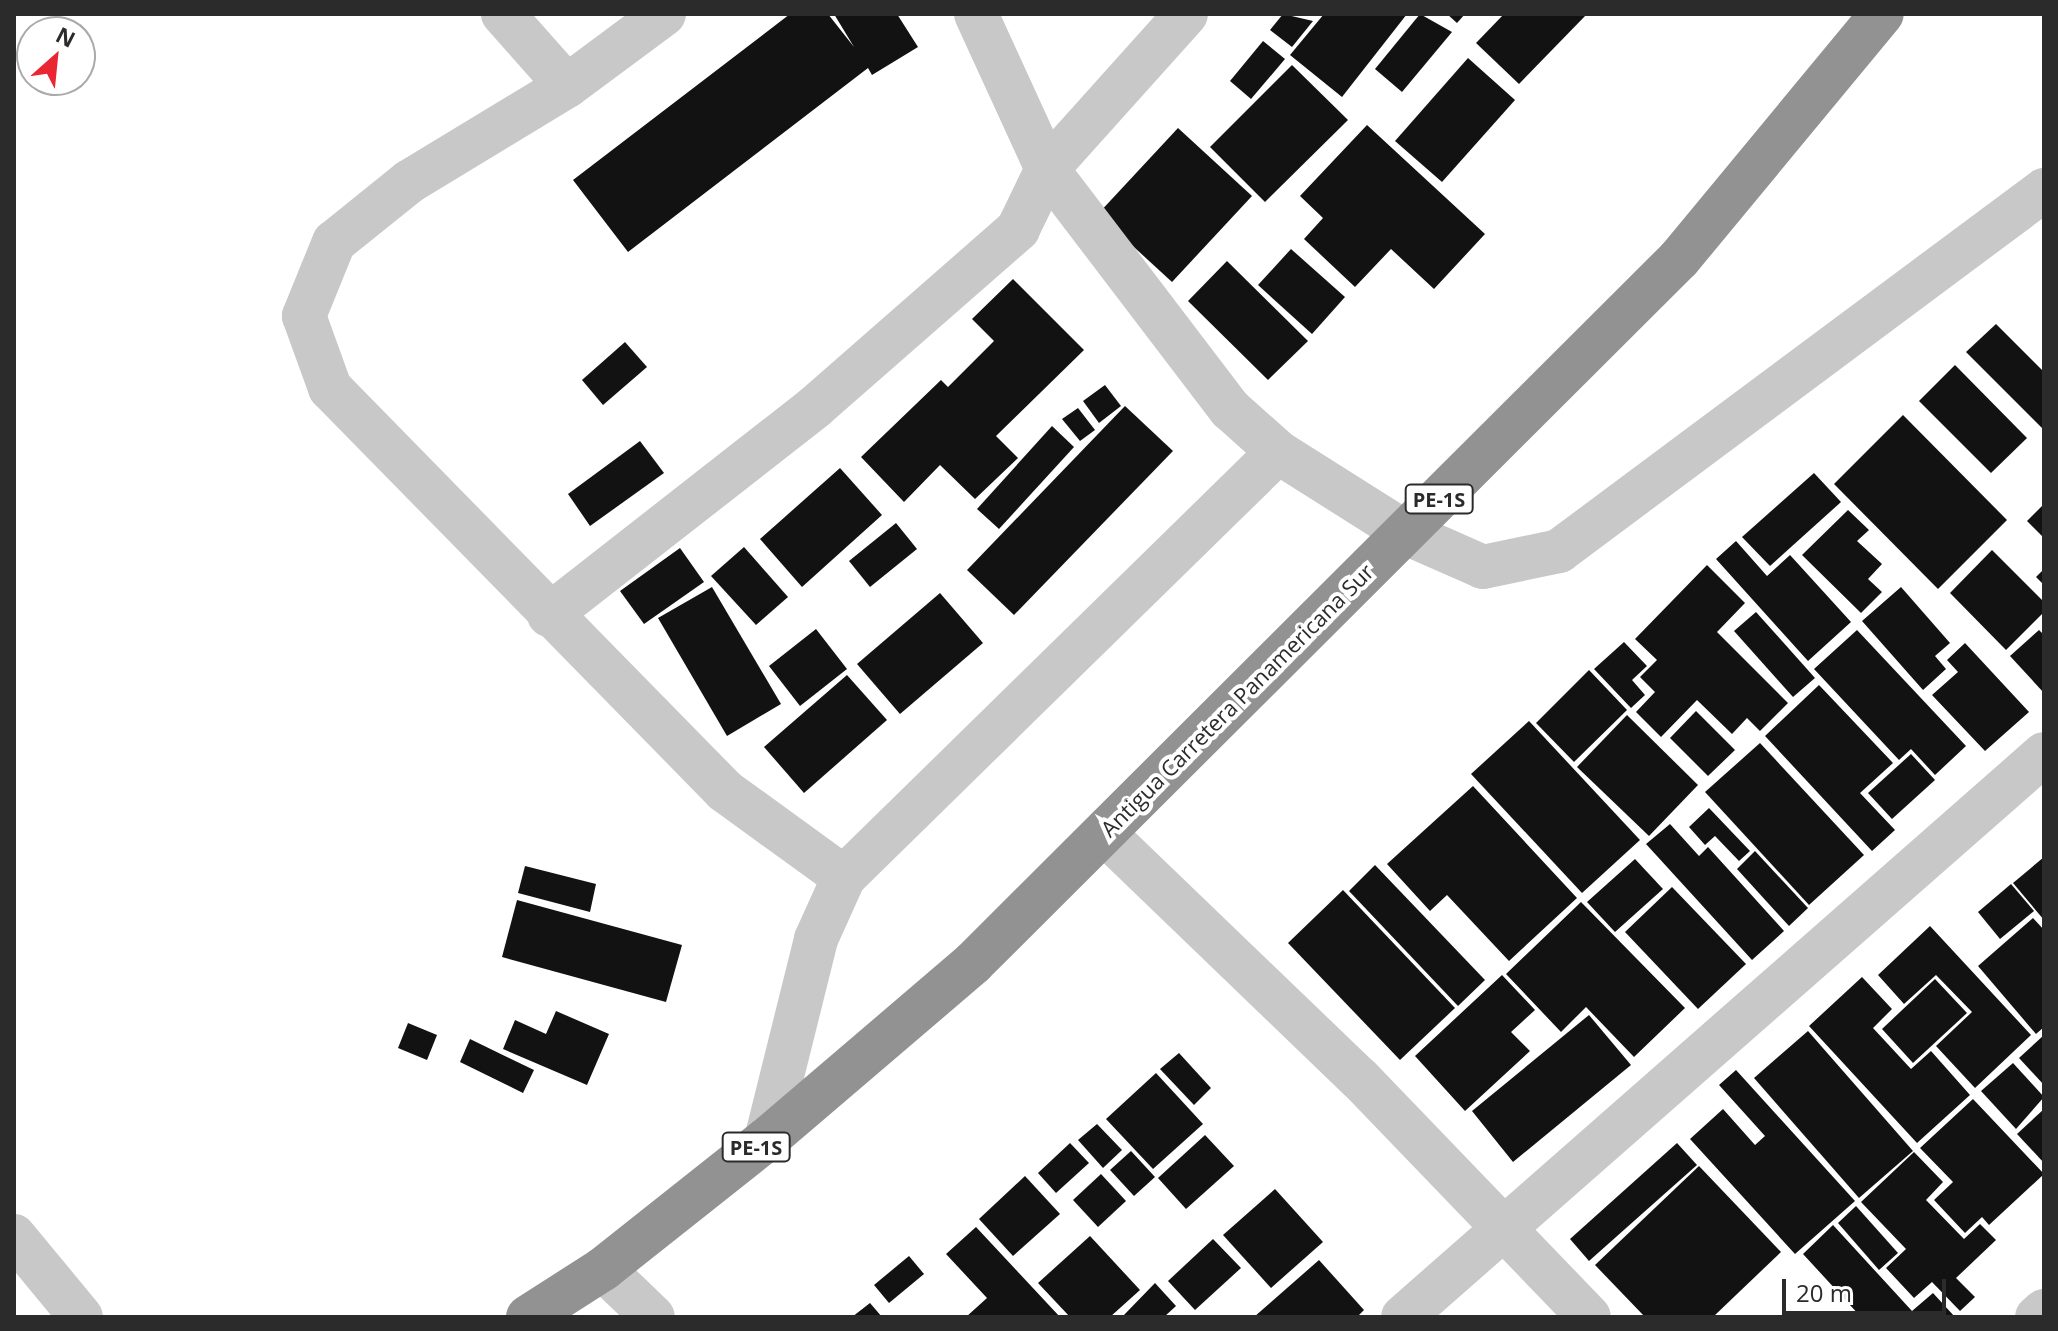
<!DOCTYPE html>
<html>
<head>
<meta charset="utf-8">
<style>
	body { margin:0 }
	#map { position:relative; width:2058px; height:1331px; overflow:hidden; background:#fff; font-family:"Open Sans",sans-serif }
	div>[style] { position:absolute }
	.building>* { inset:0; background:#121212 }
	.minor>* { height:44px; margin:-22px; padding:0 22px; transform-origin:22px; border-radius:22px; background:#c8c8c8 }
	.highway>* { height:44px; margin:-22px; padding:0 22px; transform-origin:22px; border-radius:22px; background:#929292 }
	span { translate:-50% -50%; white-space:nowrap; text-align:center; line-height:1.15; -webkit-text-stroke:8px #fff; paint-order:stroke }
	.shield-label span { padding:2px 6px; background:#fff; border:2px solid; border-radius:6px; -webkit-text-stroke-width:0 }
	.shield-label { font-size:20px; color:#2b2b2b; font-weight:700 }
	.street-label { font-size:22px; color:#2b2b2b }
	.frame { position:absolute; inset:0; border:16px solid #2b2b2b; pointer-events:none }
	.north { position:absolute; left:16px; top:16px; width:80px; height:80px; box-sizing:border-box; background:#fff; border:2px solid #aaa; border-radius:50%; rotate:27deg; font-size:22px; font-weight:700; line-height:32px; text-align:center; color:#2b2b2b }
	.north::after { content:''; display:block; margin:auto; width:28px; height:36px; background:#ea2633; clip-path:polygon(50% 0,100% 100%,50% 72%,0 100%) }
	.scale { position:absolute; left:1782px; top:1279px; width:164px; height:36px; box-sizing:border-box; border:4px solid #2b2b2b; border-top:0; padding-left:10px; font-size:24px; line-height:28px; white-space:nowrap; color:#2b2b2b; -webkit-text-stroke:6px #fff; paint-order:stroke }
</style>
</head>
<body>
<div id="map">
	<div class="building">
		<i style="clip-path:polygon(790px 14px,828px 14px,854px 47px,834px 14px,897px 14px,918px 47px,872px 75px,868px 68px,628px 252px,573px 180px)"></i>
		<i style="clip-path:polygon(1283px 14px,1313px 21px,1292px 47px,1270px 30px)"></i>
		<i style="clip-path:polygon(1324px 14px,1407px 14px,1342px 97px,1290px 55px)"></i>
		<i style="clip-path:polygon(1420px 14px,1452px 32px,1402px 92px,1375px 69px)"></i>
		<i style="clip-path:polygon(1447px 14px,1465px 14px,1457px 23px)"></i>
		<i style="clip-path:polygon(1504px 14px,1587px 14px,1519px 84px,1476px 43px)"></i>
		<i style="clip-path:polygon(1263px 41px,1285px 59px,1251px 99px,1230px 81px)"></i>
		<i style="clip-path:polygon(1468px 58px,1515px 100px,1442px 182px,1395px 141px)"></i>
		<i style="clip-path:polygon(1292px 65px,1348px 120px,1265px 202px,1210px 147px)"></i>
		<i style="clip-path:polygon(1367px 125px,1485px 234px,1434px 289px,1391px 249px,1355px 287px,1304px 239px,1323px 218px,1300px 196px)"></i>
		<i style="clip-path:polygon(1178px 128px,1252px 196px,1172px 282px,1098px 214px)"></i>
		<i style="clip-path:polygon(1291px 249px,1345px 297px,1312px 334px,1258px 285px)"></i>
		<i style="clip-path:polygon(1227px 261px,1308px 341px,1268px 380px,1188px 301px)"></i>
		<i style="clip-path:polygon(1013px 279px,1084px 350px,996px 436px,1018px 458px,975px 499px,940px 465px,904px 502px,861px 457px,941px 380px,948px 387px,994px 341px,972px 319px)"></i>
		<i style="clip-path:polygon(1996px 324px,2044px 372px,2044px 430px,1966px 352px)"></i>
		<i style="clip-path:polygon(625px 342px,647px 367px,603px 405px,582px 380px)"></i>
		<i style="clip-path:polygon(1955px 365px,2027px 438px,1991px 473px,1919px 401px)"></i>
		<i style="clip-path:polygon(1105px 385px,1121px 406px,1099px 423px,1083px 401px)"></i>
		<i style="clip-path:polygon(1125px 406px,1173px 451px,1014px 615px,967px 570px)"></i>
		<i style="clip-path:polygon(1078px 408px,1095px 430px,1080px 441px,1062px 419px)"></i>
		<i style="clip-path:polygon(1903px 415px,2007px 520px,1938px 589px,1834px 484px)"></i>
		<i style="clip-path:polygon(1052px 426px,1074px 447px,999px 529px,977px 509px)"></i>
		<i style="clip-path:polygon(640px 441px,664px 473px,590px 526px,568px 494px)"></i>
		<i style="clip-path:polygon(840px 468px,882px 515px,802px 587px,760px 539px)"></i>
		<i style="clip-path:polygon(1814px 473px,1841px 502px,1770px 566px,1742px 537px)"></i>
		<i style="clip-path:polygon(2044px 504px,2044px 538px,2027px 521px)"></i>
		<i style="clip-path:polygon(1848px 510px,1869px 530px,1857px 541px,1882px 564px,1868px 579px,1882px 592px,1861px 613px,1802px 555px)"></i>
		<i style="clip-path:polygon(896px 523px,917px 549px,870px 587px,849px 561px)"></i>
		<i style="clip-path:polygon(1736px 541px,1767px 576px,1790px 555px,1851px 622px,1808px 661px,1716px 559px)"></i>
		<i style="clip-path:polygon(744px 547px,788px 597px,756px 625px,711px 576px)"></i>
		<i style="clip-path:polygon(680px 548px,704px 582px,644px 624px,620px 591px)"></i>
		<i style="clip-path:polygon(1992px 550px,2044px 602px,2044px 612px,2006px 650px,1950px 593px)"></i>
		<i style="clip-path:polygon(1707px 565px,1745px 603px,1717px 632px,1788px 703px,1760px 731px,1747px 718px,1732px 734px,1697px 700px,1661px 737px,1636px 712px,1655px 692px,1640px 677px,1657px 660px,1635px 639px)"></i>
		<i style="clip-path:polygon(2044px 569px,2044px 585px,2036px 577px)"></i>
		<i style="clip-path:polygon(712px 587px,781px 704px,727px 736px,658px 618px)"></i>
		<i style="clip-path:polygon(1901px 587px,1950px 643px,1935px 656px,1946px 669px,1923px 690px,1862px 621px)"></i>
		<i style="clip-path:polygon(940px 593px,983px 643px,900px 714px,857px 664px)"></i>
		<i style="clip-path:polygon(1756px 612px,1815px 678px,1793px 697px,1734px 631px)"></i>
		<i style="clip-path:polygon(816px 629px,847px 669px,800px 706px,769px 666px)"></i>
		<i style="clip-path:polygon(1857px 630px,1966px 746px,1935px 775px,1911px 749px,1899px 760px,1814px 669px)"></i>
		<i style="clip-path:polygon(2039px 630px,2044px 635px,2044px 693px,2010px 656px)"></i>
		<i style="clip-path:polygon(1624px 642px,1647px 666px,1632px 680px,1645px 695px,1631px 708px,1594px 669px)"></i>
		<i style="clip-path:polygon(1965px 643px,2029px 712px,1985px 751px,1932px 695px,1958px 672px,1947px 660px)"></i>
		<i style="clip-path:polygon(1589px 670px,1627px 710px,1574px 762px,1536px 723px)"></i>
		<i style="clip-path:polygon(847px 675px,887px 720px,804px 793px,764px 747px)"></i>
		<i style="clip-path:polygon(1819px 685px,1893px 763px,1860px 793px,1895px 830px,1872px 851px,1765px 736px)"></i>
		<i style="clip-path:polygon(1696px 711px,1735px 750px,1708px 776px,1670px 738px)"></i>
		<i style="clip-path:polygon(1627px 715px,1698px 785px,1649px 836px,1577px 767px)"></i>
		<i style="clip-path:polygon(1529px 721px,1640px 840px,1582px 893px,1471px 774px)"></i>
		<i style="clip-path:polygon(1760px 743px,1864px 855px,1809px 905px,1705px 792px)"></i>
		<i style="clip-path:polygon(1911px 754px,1935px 780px,1892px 819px,1868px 793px)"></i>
		<i style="clip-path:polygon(1473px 786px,1577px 898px,1509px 961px,1447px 895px,1430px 911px,1387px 864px)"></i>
		<i style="clip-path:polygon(1709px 808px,1750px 851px,1739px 861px,1715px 836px,1705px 845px,1689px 827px)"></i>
		<i style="clip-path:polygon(1670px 824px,1699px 856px,1708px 847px,1784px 931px,1752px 960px,1646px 844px)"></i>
		<i style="clip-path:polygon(1755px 851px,1808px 908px,1789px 926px,1737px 869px)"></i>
		<i style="clip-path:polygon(2044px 857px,2044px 920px,2013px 883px)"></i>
		<i style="clip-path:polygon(1635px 859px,1663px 889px,1615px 932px,1587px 902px)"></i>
		<i style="clip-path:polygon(1375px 865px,1485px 980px,1458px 1006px,1349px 891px)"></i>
		<i style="clip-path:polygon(525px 866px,596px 884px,590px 912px,518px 893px)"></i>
		<i style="clip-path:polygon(2011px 884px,2034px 911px,2000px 939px,1978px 912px)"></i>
		<i style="clip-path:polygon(1672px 887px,1746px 964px,1698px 1009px,1625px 932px)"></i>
		<i style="clip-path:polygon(1343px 890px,1455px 1008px,1400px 1060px,1288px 943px)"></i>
		<i style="clip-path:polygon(517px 900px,682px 945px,666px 1002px,502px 957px)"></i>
		<i style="clip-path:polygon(1581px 902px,1685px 1008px,1634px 1057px,1586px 1007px,1561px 1032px,1506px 974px)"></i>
		<i style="clip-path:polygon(2033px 918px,2044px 930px,2044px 1027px,2036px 1034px,1978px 966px)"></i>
		<i style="clip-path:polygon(1930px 926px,2031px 1035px,1975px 1088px,1936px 1046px,1972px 1012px,1936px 975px,1904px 1004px,1878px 975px)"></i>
		<i style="clip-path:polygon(1502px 975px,1535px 1010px,1511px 1032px,1530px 1051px,1465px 1111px,1415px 1056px)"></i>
		<i style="clip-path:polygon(1862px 977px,1892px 1009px,1873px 1028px,1911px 1069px,1931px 1051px,1970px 1095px,1917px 1143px,1809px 1026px)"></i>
		<i style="clip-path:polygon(1935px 979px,1967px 1013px,1913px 1063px,1882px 1029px)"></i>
		<i style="clip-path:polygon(556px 1011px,609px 1034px,587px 1085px,503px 1049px,515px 1020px,546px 1034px)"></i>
		<i style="clip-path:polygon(1589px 1015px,1631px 1065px,1513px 1162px,1472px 1111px)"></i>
		<i style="clip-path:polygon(408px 1023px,437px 1035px,427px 1060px,398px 1048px)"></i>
		<i style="clip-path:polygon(1808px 1031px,1913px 1151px,1859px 1198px,1754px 1078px)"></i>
		<i style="clip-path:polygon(2044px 1035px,2044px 1085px,2019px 1058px)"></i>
		<i style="clip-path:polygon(470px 1039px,534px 1070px,523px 1093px,460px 1062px)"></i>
		<i style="clip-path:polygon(1179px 1053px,1211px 1088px,1194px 1105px,1160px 1069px)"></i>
		<i style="clip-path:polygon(2013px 1063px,2044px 1097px,2016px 1129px,1981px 1091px)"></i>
		<i style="clip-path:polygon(1736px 1070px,1855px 1201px,1795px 1254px,1690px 1139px,1723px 1109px,1755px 1145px,1765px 1136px,1719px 1085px)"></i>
		<i style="clip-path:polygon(1156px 1073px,1203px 1124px,1153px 1169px,1106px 1119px)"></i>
		<i style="clip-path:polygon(1973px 1099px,2044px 1174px,1989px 1225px,1982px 1217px,1965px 1233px,1934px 1200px,1953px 1182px,1920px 1148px)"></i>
		<i style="clip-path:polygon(2044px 1109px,2044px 1163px,2017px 1134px)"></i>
		<i style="clip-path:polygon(1097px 1124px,1122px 1150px,1103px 1168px,1078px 1140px)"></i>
		<i style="clip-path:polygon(1205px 1135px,1234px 1166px,1186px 1209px,1158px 1178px)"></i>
		<i style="clip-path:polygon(1070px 1143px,1089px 1163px,1056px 1193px,1038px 1173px)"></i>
		<i style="clip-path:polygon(1677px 1143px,1697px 1165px,1589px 1261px,1570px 1239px)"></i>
		<i style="clip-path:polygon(1131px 1151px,1155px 1177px,1134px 1196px,1110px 1170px)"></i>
		<i style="clip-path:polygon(1914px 1152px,1943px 1182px,1926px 1200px,1964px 1239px,1980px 1224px,1996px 1240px,1956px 1278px,1975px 1297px,1960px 1311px,1932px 1282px,1914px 1298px,1886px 1268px,1906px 1249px,1861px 1202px)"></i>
		<i style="clip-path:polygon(1699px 1166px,1781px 1252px,1713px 1317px,1645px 1317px,1595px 1265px)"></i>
		<i style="clip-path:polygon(1101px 1174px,1126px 1201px,1098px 1227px,1073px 1200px)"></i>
		<i style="clip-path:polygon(1025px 1176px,1060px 1214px,1013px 1256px,979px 1219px)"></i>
		<i style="clip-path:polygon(1275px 1189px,1323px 1242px,1271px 1288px,1223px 1235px)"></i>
		<i style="clip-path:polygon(1856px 1206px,1898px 1253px,1879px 1270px,1838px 1223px)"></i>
		<i style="clip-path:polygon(1833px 1225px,1912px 1311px,1933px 1293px,1955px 1317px,1861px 1317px,1803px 1254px)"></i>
		<i style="clip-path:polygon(976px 1227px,1060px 1317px,966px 1317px,987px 1298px,946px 1254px)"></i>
		<i style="clip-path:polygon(1090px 1236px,1140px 1290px,1110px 1317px,1070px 1317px,1038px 1283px)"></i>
		<i style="clip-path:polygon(1213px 1239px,1241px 1268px,1195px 1310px,1168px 1281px)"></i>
		<i style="clip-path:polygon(909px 1256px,924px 1274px,889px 1303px,874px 1285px)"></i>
		<i style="clip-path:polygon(1319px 1260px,1364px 1310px,1357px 1317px,1254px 1317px)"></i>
		<i style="clip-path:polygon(1155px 1283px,1176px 1306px,1164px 1317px,1122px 1317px)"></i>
		<i style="clip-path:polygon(870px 1303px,882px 1317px,852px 1317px)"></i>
	</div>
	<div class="minor">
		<i style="left:503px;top:14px;width:96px;rotate:48.4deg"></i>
		<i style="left:664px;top:14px;width:121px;rotate:143.4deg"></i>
		<i style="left:567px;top:86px;width:184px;rotate:148.8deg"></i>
		<i style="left:410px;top:181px;width:97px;rotate:141.2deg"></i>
		<i style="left:334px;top:242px;width:80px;rotate:112.1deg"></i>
		<i style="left:304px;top:316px;width:77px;rotate:70.1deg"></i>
		<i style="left:330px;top:388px;width:564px;rotate:45.57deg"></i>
		<i style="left:725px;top:791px;width:147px;rotate:35.9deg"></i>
		<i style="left:976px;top:14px;width:170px;rotate:65.4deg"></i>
		<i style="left:1047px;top:169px;width:302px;rotate:52.7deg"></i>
		<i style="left:1230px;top:409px;width:64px;rotate:41.9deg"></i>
		<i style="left:1278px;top:452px;width:151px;rotate:32.3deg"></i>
		<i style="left:1406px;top:533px;width:84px;rotate:23.8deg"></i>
		<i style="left:1483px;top:567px;width:78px;rotate:-11.9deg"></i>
		<i style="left:1559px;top:551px;width:605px;rotate:-36.66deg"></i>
		<i style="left:549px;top:615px;width:338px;rotate:-38deg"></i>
		<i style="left:815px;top:407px;width:270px;rotate:-41.2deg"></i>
		<i style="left:1018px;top:229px;width:67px;rotate:-64.2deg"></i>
		<i style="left:1047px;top:169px;width:208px;rotate:-48.1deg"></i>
		<i style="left:1104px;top:833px;width:355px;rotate:43.9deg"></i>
		<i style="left:1360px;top:1079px;width:330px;rotate:46.1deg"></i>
		<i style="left:766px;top:1140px;width:207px;rotate:-76deg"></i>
		<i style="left:816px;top:939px;width:68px;rotate:-65.7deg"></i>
		<i style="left:844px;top:877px;width:607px;rotate:-44.4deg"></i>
		<i style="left:14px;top:1236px;width:105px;rotate:50.4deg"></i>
		<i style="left:603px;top:1269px;width:69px;rotate:43.8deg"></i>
		<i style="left:1403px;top:1317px;width:853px;rotate:-41.29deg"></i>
		<i style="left:2037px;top:1317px;width:9px;rotate:-41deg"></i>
	</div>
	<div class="highway">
		<i style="left:528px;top:1317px;width:89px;rotate:-32.6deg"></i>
		<i style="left:603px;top:1269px;width:208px;rotate:-38.4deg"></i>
		<i style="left:766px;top:1140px;width:272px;rotate:-40.5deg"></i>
		<i style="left:973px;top:963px;width:997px;rotate:-44.92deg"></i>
		<i style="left:1679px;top:259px;width:318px;rotate:-50.4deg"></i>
	</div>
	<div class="shield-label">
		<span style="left:1439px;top:499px">PE-1S</span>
		<span style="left:756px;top:1147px">PE-1S</span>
	</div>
	<div class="street-label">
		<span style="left:1237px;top:700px;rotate:-45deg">Antigua Carretera Panamericana Sur</span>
	</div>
	<div class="frame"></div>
	<div class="north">N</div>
	<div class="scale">20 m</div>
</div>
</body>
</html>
